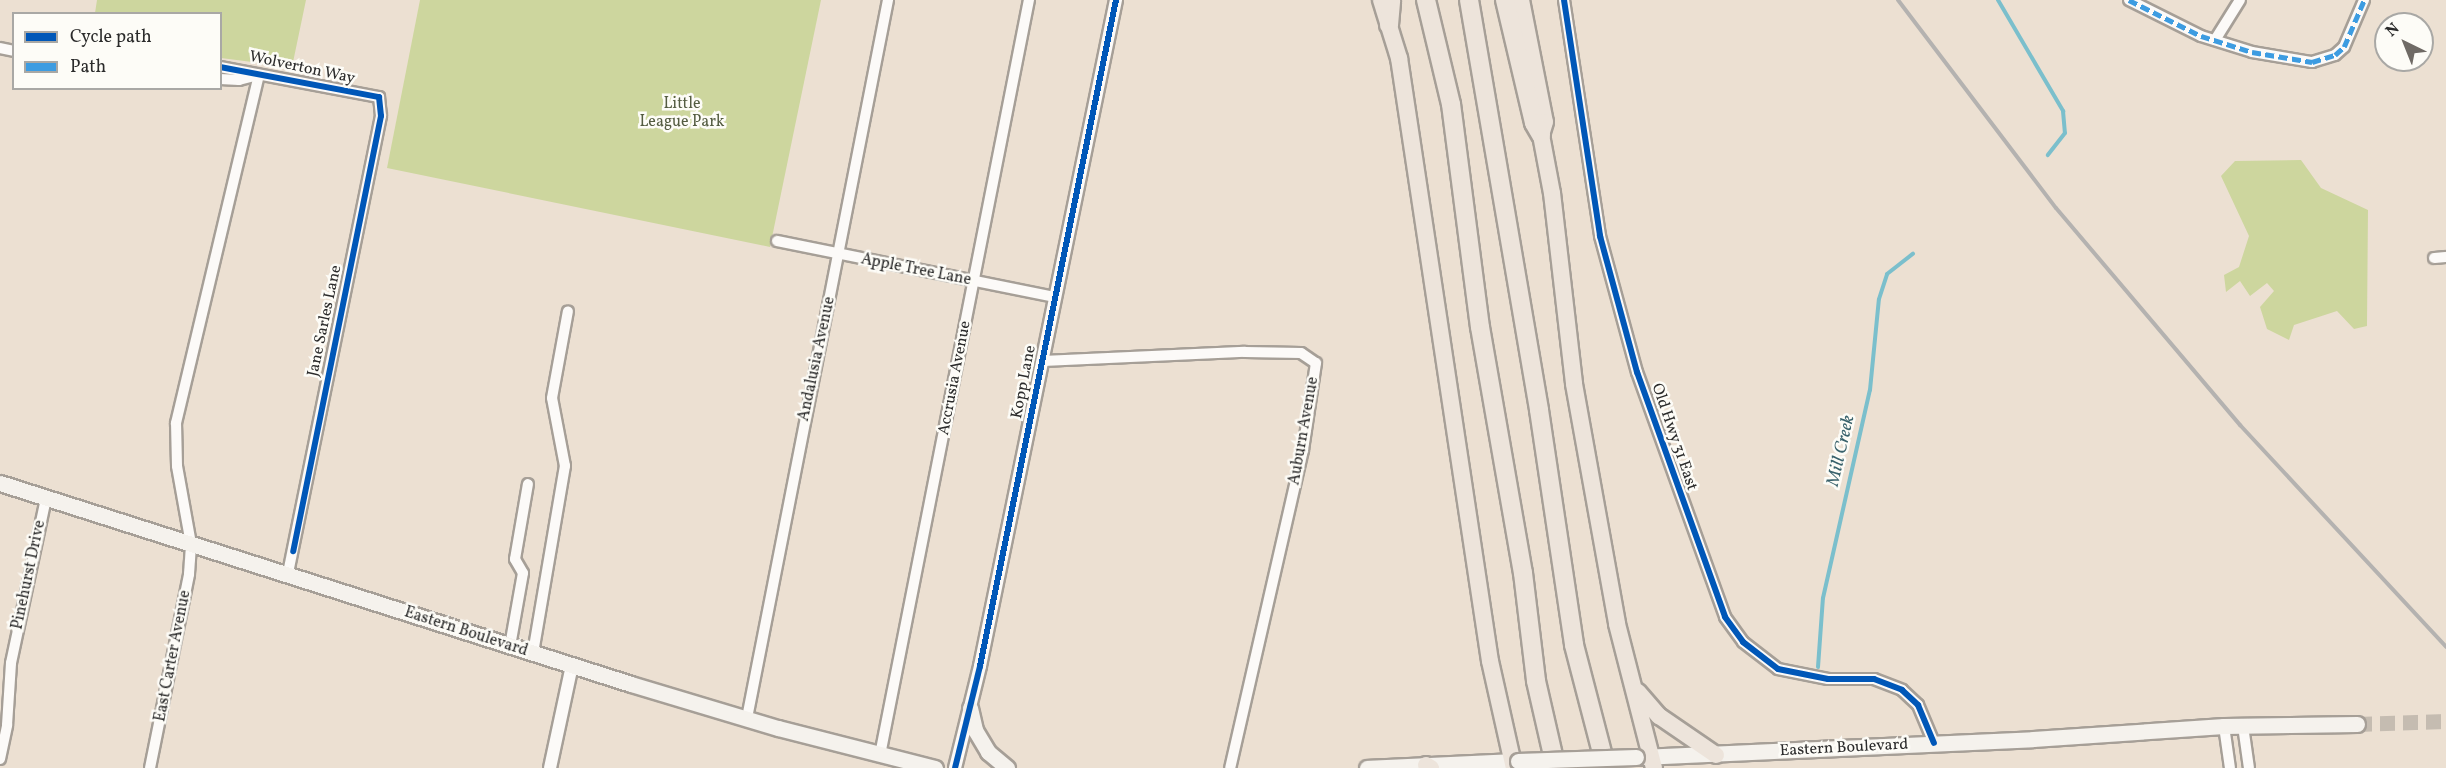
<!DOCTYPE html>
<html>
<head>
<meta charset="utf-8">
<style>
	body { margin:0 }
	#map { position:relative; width:2446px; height:768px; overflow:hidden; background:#ece0d2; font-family:Vollkorn,serif }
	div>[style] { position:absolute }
	.green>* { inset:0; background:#cdd69e }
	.stream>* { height:4px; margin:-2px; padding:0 2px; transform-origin:2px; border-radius:2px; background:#7bbfcc }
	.secondary-tunnel>* { height:15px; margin-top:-7.5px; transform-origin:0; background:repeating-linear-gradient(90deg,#c5bcb1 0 15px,transparent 0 23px) }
	.roads { filter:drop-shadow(2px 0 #a69f97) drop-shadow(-2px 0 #a69f97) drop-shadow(0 2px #a69f97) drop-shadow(0 -2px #a69f97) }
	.minor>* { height:10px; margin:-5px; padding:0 5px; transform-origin:5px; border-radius:5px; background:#fcfaf8 }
	.tertiary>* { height:12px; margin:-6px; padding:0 6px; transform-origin:6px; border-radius:6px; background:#fcfaf8 }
	.secondary>* { height:15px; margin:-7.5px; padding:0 7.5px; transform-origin:7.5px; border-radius:7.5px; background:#f5f2ed }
	.primary>* { height:16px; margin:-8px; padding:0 8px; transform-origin:8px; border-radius:8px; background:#ede4db }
	.motorway>* { height:18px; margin:-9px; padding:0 9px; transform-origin:9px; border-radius:9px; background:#ede4db }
	.rail>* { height:4px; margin:-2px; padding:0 2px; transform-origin:2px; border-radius:2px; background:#b4b2b0 }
	.bridges { filter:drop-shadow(2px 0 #a69f97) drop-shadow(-2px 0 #a69f97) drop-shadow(0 2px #a69f97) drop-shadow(0 -2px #a69f97) }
	.secondary-bridge>* { height:15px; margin:-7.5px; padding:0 7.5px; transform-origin:7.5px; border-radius:7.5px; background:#f5f2ed }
	.quiet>* { height:4.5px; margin-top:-2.25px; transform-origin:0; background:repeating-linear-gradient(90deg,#3d9ce1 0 9px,transparent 0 13.5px) }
	.cycleway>* { height:6px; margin:-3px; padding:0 3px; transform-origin:3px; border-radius:3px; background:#0057b8 }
	span { translate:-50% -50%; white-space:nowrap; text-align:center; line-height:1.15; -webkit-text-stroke:5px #fdfcf7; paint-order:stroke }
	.street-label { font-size:16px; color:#2b2b2b }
	.park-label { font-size:16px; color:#545c41 }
	.water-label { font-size:18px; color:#38616b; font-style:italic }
	.legend { position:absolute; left:12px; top:12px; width:210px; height:78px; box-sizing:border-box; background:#fdfcf7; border:2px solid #a9a8a5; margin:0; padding:8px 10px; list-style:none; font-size:18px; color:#2b2b2b }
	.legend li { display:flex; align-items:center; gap:12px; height:30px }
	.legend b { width:30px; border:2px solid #a9a8a5 }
	.north { position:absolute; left:2374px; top:12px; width:60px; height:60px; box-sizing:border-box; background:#fdfcf7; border:2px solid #a9a8a5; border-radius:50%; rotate:317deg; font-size:16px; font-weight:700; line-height:24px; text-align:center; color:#2b2b2b }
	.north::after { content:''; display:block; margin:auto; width:21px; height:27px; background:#6f6a65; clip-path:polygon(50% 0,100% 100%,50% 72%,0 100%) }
</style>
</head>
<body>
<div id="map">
	<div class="green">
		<i style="clip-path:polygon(97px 0,306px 0,292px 67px,221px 58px,220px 14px,95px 13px)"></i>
		<i style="clip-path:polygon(420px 0,821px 0,770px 247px,387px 168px)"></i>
		<i style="clip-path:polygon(2301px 160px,2321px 188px,2368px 210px,2367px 326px,2354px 329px,2337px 311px,2294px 325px,2289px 340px,2267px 329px,2260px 307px,2274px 291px,2267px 283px,2250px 296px,2240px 281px,2226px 292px,2224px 275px,2239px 267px,2249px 236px,2221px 176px,2235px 161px)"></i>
	</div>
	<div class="stream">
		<i style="left:1998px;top:0;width:129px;rotate:59.6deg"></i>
		<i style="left:2063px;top:111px;width:22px;rotate:85deg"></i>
		<i style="left:2065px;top:133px;width:28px;rotate:128deg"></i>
		<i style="left:1818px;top:667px;width:69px;rotate:-85.9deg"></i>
		<i style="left:1823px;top:598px;width:213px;rotate:-77.3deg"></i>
		<i style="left:1870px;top:390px;width:91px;rotate:-84.4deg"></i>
		<i style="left:1879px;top:299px;width:26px;rotate:-72deg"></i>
		<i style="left:1887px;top:274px;width:33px;rotate:-38deg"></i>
	</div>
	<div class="secondary-tunnel">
		<i style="left:2357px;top:724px;width:89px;rotate:-1.9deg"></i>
	</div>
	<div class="roads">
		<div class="minor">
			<i style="left:1564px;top:0;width:239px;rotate:81.3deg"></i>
			<i style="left:1600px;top:236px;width:141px;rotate:74.8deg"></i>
			<i style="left:1637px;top:372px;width:260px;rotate:70.2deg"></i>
			<i style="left:1725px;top:617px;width:31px;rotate:54deg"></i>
			<i style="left:1743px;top:642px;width:44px;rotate:37.6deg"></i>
			<i style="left:1778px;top:669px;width:51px;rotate:11.3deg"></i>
			<i style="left:1828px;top:679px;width:46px"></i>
			<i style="left:1874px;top:679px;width:30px;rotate:21deg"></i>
			<i style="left:1902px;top:690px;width:22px;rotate:43deg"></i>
			<i style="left:1918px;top:705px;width:41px;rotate:67.2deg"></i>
			<i style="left:2129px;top:0;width:80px;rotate:26.6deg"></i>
			<i style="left:2201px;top:36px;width:53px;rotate:17.4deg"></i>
			<i style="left:2252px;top:52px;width:61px;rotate:9.5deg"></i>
			<i style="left:2312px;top:62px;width:24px;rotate:-17deg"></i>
			<i style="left:2335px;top:55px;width:12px;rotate:-42deg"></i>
			<i style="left:2344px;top:47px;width:51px;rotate:-66.9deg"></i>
			<i style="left:2215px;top:40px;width:47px;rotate:-58deg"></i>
			<i style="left:0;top:48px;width:14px;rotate:12deg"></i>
			<i style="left:220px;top:67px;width:162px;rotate:10.7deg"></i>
			<i style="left:379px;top:97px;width:19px;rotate:84deg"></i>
			<i style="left:381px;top:116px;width:467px;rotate:101.5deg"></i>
			<i style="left:220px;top:79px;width:19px;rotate:3deg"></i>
			<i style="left:239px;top:80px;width:20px;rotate:-15deg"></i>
			<i style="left:777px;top:241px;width:284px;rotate:11.4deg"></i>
			<i style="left:2434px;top:258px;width:12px;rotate:-5deg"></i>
			<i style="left:1043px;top:361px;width:202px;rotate:-2.6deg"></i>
			<i style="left:1245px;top:352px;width:56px;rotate:1deg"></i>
			<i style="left:1301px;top:353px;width:18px;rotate:34deg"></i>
			<i style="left:1316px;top:363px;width:88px;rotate:98.5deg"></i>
			<i style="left:1303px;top:450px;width:326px;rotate:102.9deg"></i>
			<i style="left:510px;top:646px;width:74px;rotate:-79.9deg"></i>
			<i style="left:523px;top:573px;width:16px;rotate:-120deg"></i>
			<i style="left:515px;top:559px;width:76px;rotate:-80.2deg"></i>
			<i style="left:533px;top:653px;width:190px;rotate:-80.3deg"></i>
			<i style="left:565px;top:466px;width:69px;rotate:-100.8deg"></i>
			<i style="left:552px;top:398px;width:88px;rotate:-79.6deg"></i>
			<i style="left:747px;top:718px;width:732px;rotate:-78.89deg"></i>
			<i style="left:2224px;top:726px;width:42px;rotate:81.9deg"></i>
			<i style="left:2243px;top:726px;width:42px;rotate:81.9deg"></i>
			<i style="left:880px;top:755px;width:770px;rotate:-78.84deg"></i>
			<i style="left:0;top:759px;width:35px;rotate:-78deg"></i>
			<i style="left:7px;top:725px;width:62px;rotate:-86.3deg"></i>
			<i style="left:11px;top:663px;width:169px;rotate:-78deg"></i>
			<i style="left:150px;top:768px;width:198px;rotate:-78.6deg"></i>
			<i style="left:189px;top:574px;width:30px;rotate:-86deg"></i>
			<i style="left:191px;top:544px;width:79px;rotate:-100.2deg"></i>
			<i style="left:177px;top:466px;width:43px;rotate:-91.3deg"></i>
			<i style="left:176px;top:423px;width:358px;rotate:-76.6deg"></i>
		</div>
		<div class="tertiary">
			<i style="left:550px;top:768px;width:105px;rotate:-77.9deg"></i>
			<i style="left:955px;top:768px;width:105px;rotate:-76.2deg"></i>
			<i style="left:980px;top:666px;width:680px;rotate:-78.46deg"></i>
		</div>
		<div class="secondary">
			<i style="left:0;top:483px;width:662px;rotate:17.67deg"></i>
			<i style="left:631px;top:684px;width:153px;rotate:16.7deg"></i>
			<i style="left:778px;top:728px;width:162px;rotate:14.3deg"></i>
			<i style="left:970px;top:708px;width:23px;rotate:77deg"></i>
			<i style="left:975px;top:730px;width:26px;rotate:59deg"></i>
			<i style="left:988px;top:752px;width:25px;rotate:40deg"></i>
			<i style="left:1641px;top:757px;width:392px;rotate:-2.6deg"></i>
			<i style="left:2033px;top:739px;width:191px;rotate:-3.9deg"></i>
			<i style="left:2224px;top:726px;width:133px;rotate:-0.9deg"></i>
			<i style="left:1367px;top:768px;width:151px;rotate:-2.7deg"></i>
		</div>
		<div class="primary">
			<i style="left:1381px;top:0;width:61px;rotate:72.8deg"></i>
			<i style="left:1399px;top:58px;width:610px;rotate:81.42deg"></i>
			<i style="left:1490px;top:661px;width:110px;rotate:77.4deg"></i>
			<i style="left:1521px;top:0;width:124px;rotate:78.9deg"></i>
			<i style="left:1545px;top:122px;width:14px;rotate:107deg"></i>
			<i style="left:1541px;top:135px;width:59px;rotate:79.3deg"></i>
			<i style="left:1552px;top:193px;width:192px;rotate:83.4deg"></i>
			<i style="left:1574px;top:384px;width:244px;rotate:79.8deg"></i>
			<i style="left:1617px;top:624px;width:149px;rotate:75.6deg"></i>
			<i style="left:1638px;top:692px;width:32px;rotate:49deg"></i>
			<i style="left:1659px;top:716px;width:69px;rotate:34.4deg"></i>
			<i style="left:1426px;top:765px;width:6px;rotate:31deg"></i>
		</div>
		<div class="motorway">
			<i style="left:1426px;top:0;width:107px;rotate:76.5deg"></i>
			<i style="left:1451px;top:104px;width:225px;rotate:82.6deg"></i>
			<i style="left:1480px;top:327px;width:250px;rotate:80.1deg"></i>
			<i style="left:1523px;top:573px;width:109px;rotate:83.1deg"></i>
			<i style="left:1536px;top:681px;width:89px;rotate:77.1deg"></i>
			<i style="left:1469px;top:0;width:416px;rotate:80.3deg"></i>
			<i style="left:1539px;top:410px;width:238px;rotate:81.5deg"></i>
			<i style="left:1574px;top:645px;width:127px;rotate:75.4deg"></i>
			<i style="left:1505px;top:0;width:126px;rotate:76.7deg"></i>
			<i style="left:1534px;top:123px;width:14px;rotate:60deg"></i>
			<i style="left:1389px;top:25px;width:25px;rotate:-85deg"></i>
		</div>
	</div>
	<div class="rail">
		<i style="left:1898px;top:0;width:261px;rotate:52.8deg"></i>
		<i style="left:2056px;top:208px;width:285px;rotate:49.7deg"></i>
		<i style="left:2240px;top:425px;width:303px;rotate:47.1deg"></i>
	</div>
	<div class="bridges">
		<div class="secondary-bridge">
			<i style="left:1518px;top:761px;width:118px;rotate:-1.9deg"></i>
		</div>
	</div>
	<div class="quiet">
		<i style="left:2129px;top:0;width:80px;rotate:26.6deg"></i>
		<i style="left:2201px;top:36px;width:53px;rotate:17.4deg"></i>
		<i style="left:2252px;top:52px;width:61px;rotate:9.5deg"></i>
		<i style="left:2312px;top:62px;width:24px;rotate:-17deg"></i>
		<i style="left:2335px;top:55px;width:12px;rotate:-42deg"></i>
		<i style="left:2344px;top:47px;width:51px;rotate:-66.9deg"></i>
	</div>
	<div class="cycleway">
		<i style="left:1564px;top:0;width:239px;rotate:81.3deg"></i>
		<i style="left:1600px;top:236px;width:141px;rotate:74.8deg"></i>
		<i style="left:1637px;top:372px;width:260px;rotate:70.2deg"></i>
		<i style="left:1725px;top:617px;width:31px;rotate:54deg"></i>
		<i style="left:1743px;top:642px;width:44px;rotate:37.6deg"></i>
		<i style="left:1778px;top:669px;width:51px;rotate:11.3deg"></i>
		<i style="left:1828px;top:679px;width:46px"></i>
		<i style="left:1874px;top:679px;width:30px;rotate:21deg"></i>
		<i style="left:1902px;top:690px;width:22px;rotate:43deg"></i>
		<i style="left:1918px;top:705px;width:41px;rotate:67.2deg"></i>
		<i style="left:220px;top:67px;width:162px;rotate:10.7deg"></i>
		<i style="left:379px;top:97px;width:19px;rotate:84deg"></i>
		<i style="left:381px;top:116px;width:444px;rotate:101.4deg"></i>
		<i style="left:955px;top:768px;width:105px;rotate:-76.2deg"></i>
		<i style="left:980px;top:666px;width:680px;rotate:-78.46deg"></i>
	</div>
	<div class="street-label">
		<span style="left:302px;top:68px;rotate:12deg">Wolverton Way</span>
		<span style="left:916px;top:270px;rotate:11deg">Apple Tree Lane</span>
		<span style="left:325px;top:321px;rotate:-78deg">Jane Sarles Lane</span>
		<span style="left:817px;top:359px;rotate:-78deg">Andalusia Avenue</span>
		<span style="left:955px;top:378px;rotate:-79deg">Accrusia Avenue</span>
		<span style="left:1024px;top:382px;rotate:-79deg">Kopp Lane</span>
		<span style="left:1304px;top:431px;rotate:-80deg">Auburn Avenue</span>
		<span style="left:1674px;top:437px;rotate:71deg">Old Hwy 31 East</span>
		<span style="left:29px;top:575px;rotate:-78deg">Pinehurst Drive</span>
		<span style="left:466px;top:632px;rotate:18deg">Eastern Boulevard</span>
		<span style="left:173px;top:656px;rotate:-79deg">East Carter Avenue</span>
		<span style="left:1844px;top:748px;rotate:-3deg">Eastern Boulevard</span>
	</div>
	<div class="park-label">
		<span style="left:682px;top:113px">Little<br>League Park</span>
	</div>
	<div class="water-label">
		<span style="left:1842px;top:451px;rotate:-77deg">Mill Creek</span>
	</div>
	<ul class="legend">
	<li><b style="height:8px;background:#0057b8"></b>Cycle path</li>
	<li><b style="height:8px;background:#3d9ce1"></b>Path</li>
	</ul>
	<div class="north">N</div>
</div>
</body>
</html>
